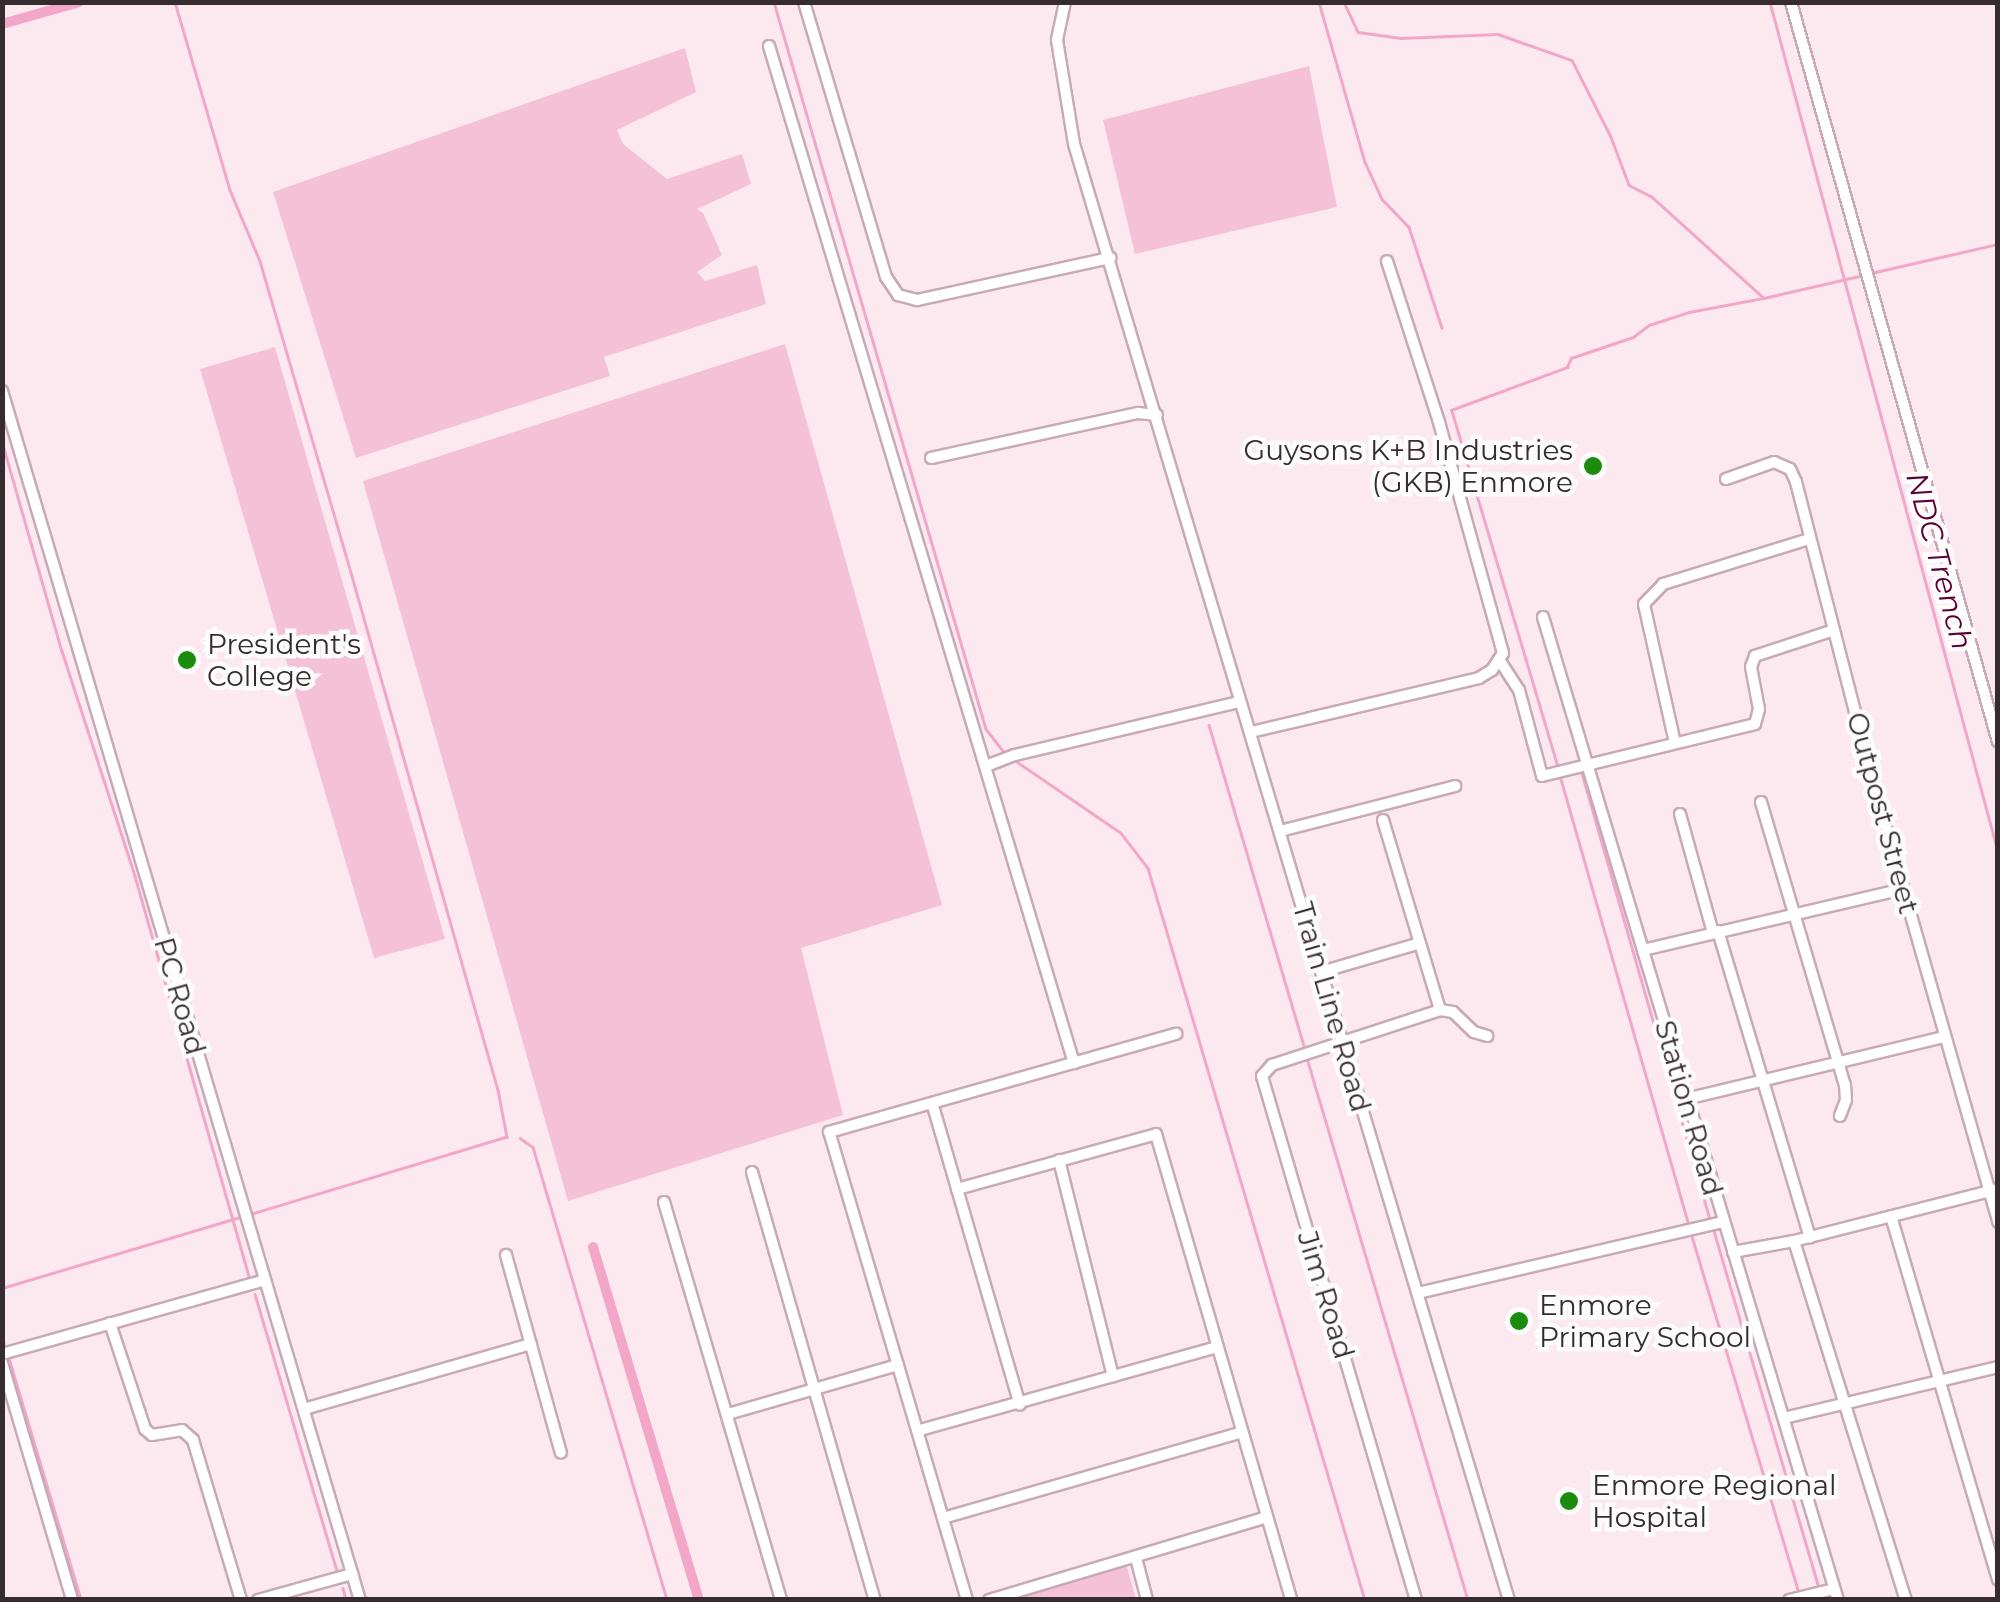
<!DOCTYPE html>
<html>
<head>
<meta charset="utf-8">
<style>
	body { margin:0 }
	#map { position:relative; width:2000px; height:1602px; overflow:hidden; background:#fce9f0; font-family:Montserrat,sans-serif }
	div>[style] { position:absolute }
	.green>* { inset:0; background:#f4c1d6 }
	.stream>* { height:2.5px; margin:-1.25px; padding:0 1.25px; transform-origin:1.25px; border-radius:1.25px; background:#f3a7c8 }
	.canal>* { height:10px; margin:-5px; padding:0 5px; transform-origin:5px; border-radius:5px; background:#f3a7c8 }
	.roads { filter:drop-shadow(2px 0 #c7aab6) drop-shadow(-2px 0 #c7aab6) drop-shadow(0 2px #c7aab6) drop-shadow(0 -2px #c7aab6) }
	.street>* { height:10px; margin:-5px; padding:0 5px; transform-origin:5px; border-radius:5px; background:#fff }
	.dots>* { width:28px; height:28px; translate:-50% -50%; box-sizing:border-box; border:5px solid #fcfcfc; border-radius:50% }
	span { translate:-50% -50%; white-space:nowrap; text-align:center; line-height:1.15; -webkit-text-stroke:9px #fcfcfc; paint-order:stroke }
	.poi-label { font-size:28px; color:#362b2f }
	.right { translate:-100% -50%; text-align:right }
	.left { translate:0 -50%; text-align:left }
	.street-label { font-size:28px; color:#362b2f }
	.water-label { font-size:30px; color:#5b0037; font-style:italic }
	.frame { position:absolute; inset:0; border:5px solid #362b2f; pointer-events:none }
</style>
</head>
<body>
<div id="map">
	<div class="green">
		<i style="clip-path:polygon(685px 48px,696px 92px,617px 130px,623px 144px,667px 179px,742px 154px,751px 184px,697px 209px,703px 213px,722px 255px,697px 272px,705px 281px,757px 265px,766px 304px,604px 357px,610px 376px,356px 458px,273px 192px)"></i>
		<i style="clip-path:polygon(1309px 66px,1337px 207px,1135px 254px,1103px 120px)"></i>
		<i style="clip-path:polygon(785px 344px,942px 905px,801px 948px,843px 1115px,568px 1201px,363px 481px)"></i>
		<i style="clip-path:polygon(275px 347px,445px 939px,374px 958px,200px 369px)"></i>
		<i style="clip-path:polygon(1125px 1560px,1136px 1599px,990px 1600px)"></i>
	</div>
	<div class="stream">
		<i style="left:175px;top:2px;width:196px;rotate:73.7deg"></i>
		<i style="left:230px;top:190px;width:77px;rotate:67.1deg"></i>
		<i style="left:260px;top:261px;width:306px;rotate:73.7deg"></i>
		<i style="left:346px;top:555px;width:556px;rotate:74.14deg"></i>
		<i style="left:498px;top:1090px;width:48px;rotate:79.2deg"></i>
		<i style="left:507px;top:1137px;width:270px;rotate:163.2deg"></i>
		<i style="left:774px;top:2px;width:757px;rotate:73.74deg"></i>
		<i style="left:986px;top:729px;width:31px;rotate:52deg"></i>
		<i style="left:1319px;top:2px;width:166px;rotate:74deg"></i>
		<i style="left:1365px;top:162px;width:41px;rotate:65.3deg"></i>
		<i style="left:1382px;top:199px;width:39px;rotate:46deg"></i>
		<i style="left:1409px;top:227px;width:106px;rotate:71.9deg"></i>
		<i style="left:1344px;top:2px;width:33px;rotate:65deg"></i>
		<i style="left:1358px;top:32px;width:43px;rotate:7.9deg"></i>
		<i style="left:1401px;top:38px;width:97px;rotate:-2.4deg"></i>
		<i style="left:1498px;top:34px;width:78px;rotate:19.4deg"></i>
		<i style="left:1572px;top:60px;width:86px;rotate:63.1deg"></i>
		<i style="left:1611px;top:137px;width:51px;rotate:69.4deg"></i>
		<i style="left:1629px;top:185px;width:25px;rotate:27deg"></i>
		<i style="left:1651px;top:196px;width:152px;rotate:42.1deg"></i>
		<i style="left:1764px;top:298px;width:103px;rotate:-13deg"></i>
		<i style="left:1770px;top:2px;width:880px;rotate:74.98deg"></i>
		<i style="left:1871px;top:273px;width:130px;rotate:-12.9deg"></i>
		<i style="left:2px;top:441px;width:218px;rotate:74.1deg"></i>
		<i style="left:62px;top:651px;width:237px;rotate:72deg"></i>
		<i style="left:135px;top:876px;width:419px;rotate:74.1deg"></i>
		<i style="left:1209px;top:725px;width:339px;rotate:73.5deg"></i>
		<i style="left:1016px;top:761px;width:127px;rotate:34.4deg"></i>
		<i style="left:1121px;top:833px;width:44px;rotate:52.4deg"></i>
		<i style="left:1148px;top:868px;width:763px;rotate:73.49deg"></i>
		<i style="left:1557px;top:765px;width:370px;rotate:-106.6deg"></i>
		<i style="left:1451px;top:410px;width:124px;rotate:-20.3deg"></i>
		<i style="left:1567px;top:367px;width:10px;rotate:-66deg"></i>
		<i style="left:1571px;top:358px;width:65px;rotate:-18.7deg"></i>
		<i style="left:1633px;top:337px;width:20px;rotate:-37deg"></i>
		<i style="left:1649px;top:325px;width:42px;rotate:-18deg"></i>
		<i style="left:1689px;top:312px;width:75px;rotate:-10.7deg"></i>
		<i style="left:1582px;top:773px;width:468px;rotate:74deg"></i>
		<i style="left:1561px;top:779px;width:464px;rotate:74deg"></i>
		<i style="left:1307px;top:1058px;width:565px;rotate:73.46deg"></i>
		<i style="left:520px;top:1138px;width:16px;rotate:35deg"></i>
		<i style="left:533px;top:1147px;width:472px;rotate:73.5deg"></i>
		<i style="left:1714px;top:1231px;width:371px;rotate:73.6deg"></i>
		<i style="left:1691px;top:1233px;width:377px;rotate:73.3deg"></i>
		<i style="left:2px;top:1288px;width:248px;rotate:-16.6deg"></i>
		<i style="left:255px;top:1294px;width:288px;rotate:73.5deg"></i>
		<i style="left:2px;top:1337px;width:14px;rotate:73deg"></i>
		<i style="left:9px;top:1358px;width:252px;rotate:73.4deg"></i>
		<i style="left:343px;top:1588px;width:12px;rotate:76deg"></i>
	</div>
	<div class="canal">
		<i style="left:2px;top:24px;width:80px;rotate:-15.9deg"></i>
		<i style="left:593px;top:1247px;width:369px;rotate:73.3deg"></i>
	</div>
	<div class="roads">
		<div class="street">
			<i style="left:804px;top:2px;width:287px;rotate:73.4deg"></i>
			<i style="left:886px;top:277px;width:22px;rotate:56deg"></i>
			<i style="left:898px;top:295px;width:20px;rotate:15deg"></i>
			<i style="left:917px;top:300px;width:198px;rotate:-12.3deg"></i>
			<i style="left:1065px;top:2px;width:39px;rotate:102deg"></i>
			<i style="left:1057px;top:40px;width:105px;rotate:80.7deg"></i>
			<i style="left:1074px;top:144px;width:1520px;rotate:73.37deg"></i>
			<i style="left:1791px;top:2px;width:768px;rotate:74.37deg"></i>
			<i style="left:769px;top:46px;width:1062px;rotate:73.31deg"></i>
			<i style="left:2px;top:391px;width:1261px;rotate:73.51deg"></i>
			<i style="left:931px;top:458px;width:212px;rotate:-12.3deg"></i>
			<i style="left:1138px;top:413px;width:19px;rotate:6deg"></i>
			<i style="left:1726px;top:479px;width:51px;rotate:-19.5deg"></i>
			<i style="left:1774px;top:462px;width:17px;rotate:24deg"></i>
			<i style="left:1790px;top:469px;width:14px;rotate:65deg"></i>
			<i style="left:1796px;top:482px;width:302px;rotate:75.6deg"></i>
			<i style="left:1871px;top:775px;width:465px;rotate:74.1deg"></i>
			<i style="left:1543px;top:617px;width:1026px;rotate:73.3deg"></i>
			<i style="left:1500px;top:661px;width:35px;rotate:57deg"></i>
			<i style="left:1519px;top:690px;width:89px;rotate:75deg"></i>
			<i style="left:1542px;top:776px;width:219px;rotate:-13.7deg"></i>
			<i style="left:1755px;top:724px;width:16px;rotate:-75deg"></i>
			<i style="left:1759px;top:709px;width:43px;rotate:-100.8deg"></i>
			<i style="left:1751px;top:667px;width:12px;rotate:-70deg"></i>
			<i style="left:1755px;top:656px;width:83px;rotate:-18.2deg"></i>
			<i style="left:1251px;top:732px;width:234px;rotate:-13.3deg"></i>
			<i style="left:1479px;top:678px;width:15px;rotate:-32deg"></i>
			<i style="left:1492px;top:670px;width:20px;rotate:-57deg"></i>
			<i style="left:1503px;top:653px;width:240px;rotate:-105.5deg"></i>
			<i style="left:1439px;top:422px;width:169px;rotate:-107.9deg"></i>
			<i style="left:1675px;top:743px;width:142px;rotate:-102.6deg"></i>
			<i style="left:1644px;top:604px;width:28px;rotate:-46deg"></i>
			<i style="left:1663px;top:584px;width:153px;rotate:-17.1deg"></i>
			<i style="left:986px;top:766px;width:31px;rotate:-21deg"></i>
			<i style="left:1015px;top:755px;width:231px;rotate:-13.3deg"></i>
			<i style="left:1761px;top:802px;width:295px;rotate:73.5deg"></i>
			<i style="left:1845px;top:1085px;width:15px;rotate:86deg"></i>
			<i style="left:1846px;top:1100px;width:17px;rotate:111deg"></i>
			<i style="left:1680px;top:814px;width:123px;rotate:74.5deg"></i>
			<i style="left:1383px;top:820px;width:198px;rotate:73.3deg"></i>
			<i style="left:1440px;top:1010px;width:13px;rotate:9deg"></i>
			<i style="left:1453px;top:1012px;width:29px;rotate:44deg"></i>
			<i style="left:1474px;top:1032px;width:14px;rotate:17deg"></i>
			<i style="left:1280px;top:831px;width:181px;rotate:-14.4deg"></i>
			<i style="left:1718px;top:931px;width:320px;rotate:73.3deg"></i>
			<i style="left:1643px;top:950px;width:267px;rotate:-13.2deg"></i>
			<i style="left:1321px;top:972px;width:103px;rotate:-16.3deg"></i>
			<i style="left:1686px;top:1099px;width:266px;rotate:-13.5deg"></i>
			<i style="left:933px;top:1106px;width:311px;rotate:73.8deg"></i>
			<i style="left:1059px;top:1160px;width:223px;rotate:76deg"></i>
			<i style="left:752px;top:1172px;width:445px;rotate:74deg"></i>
			<i style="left:957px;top:1189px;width:206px;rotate:-15.4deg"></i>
			<i style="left:1156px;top:1134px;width:485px;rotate:73.8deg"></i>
			<i style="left:664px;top:1202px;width:415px;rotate:73.6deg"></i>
			<i style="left:1891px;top:1216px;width:379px;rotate:73.6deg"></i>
			<i style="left:1794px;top:1241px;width:376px;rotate:72.7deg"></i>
			<i style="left:1733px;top:1252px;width:62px;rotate:-10.2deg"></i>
			<i style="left:1794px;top:1241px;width:211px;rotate:-14.3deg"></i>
			<i style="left:506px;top:1255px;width:205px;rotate:74.5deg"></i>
			<i style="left:1418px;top:1293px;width:313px;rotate:-13.1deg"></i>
			<i style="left:110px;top:1323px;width:112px;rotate:71.7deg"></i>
			<i style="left:145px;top:1429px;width:9px;rotate:41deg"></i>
			<i style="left:152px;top:1435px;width:30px;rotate:-9deg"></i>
			<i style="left:182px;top:1430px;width:15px;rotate:42deg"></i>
			<i style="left:193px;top:1440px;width:167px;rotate:73.3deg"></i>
			<i style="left:2px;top:1354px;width:273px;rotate:-15.7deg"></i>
			<i style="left:2px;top:1363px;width:247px;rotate:73.5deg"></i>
			<i style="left:304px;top:1409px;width:236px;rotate:-16deg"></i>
			<i style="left:728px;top:1414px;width:177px;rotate:-16.1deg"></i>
			<i style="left:1784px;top:1418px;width:220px;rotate:-13.4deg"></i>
			<i style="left:920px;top:1430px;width:309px;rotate:-15.6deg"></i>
			<i style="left:943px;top:1518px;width:311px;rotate:-16deg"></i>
			<i style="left:1136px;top:1558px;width:43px;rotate:75.3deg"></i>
			<i style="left:258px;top:1600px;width:98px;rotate:-15.5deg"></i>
			<i style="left:967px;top:1600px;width:488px;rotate:-106.4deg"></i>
			<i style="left:829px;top:1132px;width:361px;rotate:-15.8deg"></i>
			<i style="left:989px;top:1600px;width:290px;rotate:-16.6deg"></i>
			<i style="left:1416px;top:1600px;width:546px;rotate:-106.38deg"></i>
			<i style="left:1262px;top:1076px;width:15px;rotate:-48deg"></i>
			<i style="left:1272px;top:1065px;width:177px;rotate:-18.1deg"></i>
			<i style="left:1789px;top:1600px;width:46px;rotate:-13.7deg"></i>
		</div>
	</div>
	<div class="dots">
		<i style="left:1593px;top:466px;background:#1c8c0f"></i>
		<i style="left:187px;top:660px;background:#1c8c0f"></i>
		<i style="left:1519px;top:1321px;background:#1c8c0f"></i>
		<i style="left:1569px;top:1501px;background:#1c8c0f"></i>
	</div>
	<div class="poi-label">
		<span class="right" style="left:1573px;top:466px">Guysons K+B Industries<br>(GKB) Enmore</span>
		<span class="left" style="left:207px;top:660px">President's<br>College</span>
		<span class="left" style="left:1539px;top:1321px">Enmore<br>Primary School</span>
		<span class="left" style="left:1592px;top:1501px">Enmore Regional<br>Hospital</span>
	</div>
	<div class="street-label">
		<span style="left:1883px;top:813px;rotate:75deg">Outpost Street</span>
		<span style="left:180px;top:996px;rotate:74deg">PC Road</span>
		<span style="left:1332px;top:1007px;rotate:74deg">Train Line Road</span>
		<span style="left:1689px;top:1108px;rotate:74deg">Station Road</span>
		<span style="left:1326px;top:1295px;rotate:73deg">Jim Road</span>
	</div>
	<div class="water-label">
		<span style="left:1939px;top:561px;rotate:75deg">NDC Trench</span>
	</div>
	<div class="frame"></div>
</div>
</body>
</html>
